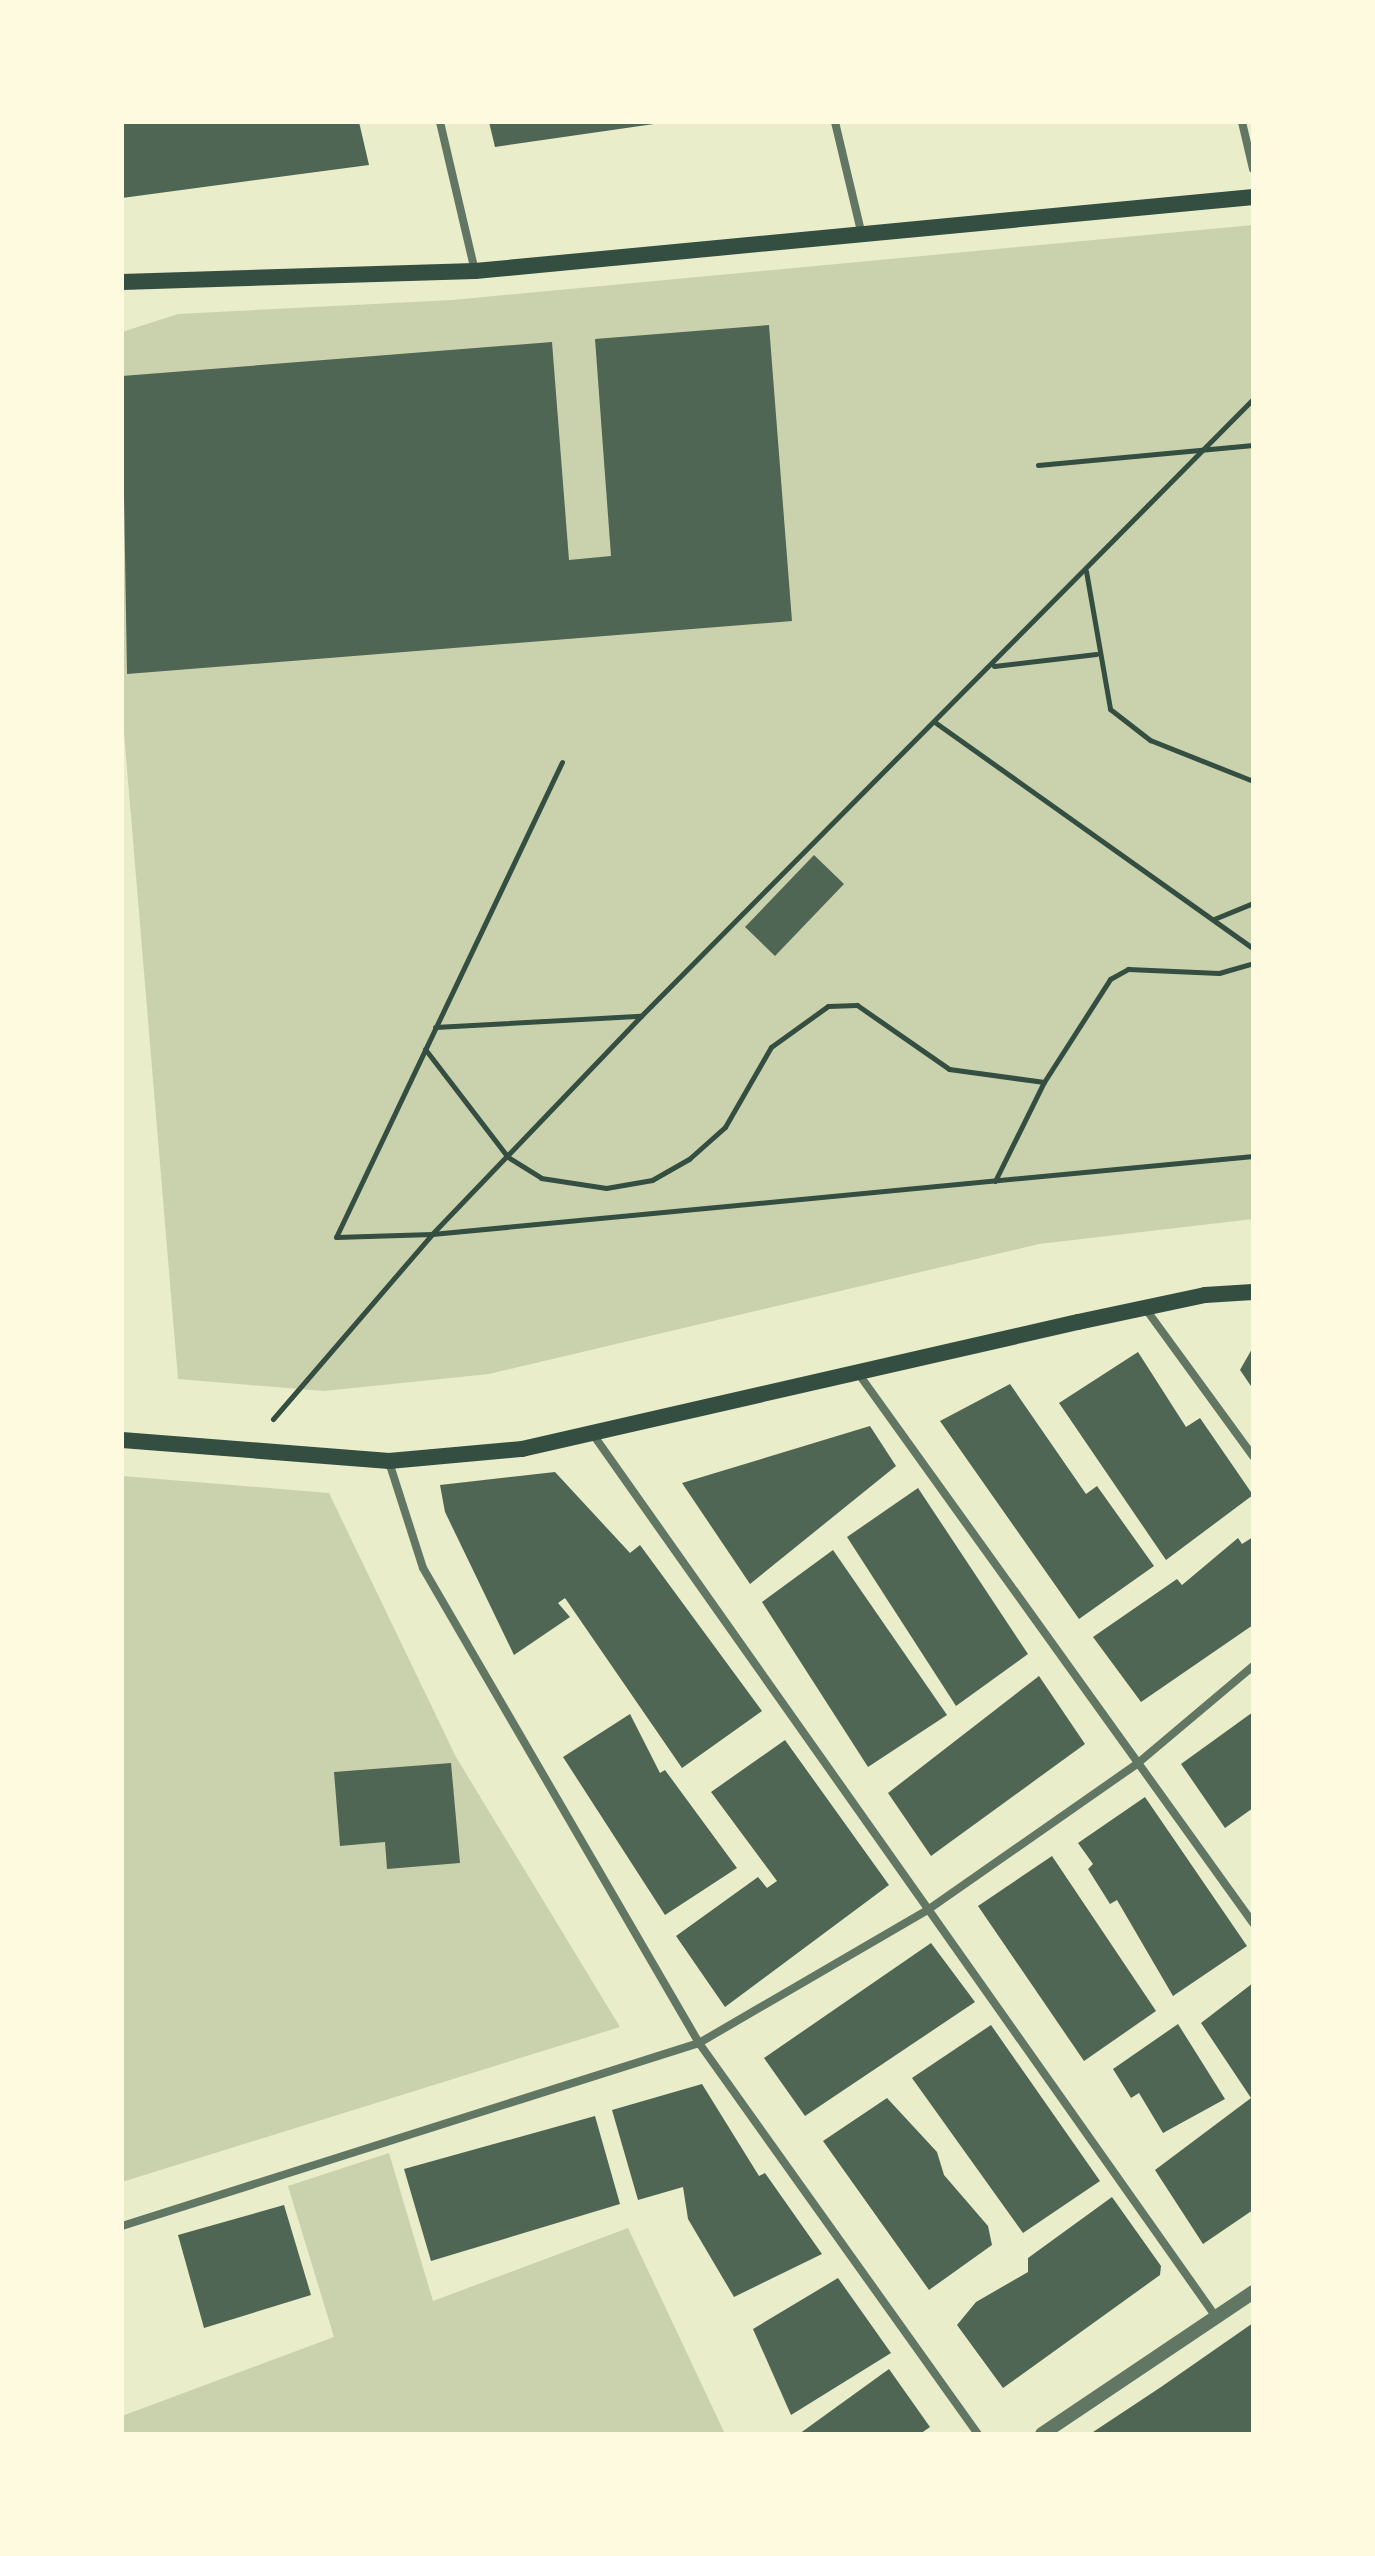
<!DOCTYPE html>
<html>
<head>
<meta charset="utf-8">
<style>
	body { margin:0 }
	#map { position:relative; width:1375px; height:2556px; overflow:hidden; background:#e9edc9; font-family:"Titillium Web",sans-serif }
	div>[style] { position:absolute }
	.green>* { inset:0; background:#cad2ad }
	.building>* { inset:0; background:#4f6655 }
	.path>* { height:5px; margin:-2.5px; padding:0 2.5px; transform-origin:2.5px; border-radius:2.5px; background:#344e41 }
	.minor>* { height:8px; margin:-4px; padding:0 4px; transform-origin:4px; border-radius:4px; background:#617663 }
	.tertiary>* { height:14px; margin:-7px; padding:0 7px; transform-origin:7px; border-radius:7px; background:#617663 }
	.secondary>* { height:16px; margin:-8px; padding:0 8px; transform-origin:8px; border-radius:8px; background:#344e41 }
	span { translate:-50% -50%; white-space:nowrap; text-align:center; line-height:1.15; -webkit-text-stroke:6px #fefae0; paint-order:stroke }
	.frame { position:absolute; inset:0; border:124px solid #fefae0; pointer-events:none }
</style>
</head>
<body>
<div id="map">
	<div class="green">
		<i style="clip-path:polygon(1253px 225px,1253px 1219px,1039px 1244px,489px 1374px,324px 1391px,178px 1379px,122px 709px,122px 332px,178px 314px,452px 300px)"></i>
		<i style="clip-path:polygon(122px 1476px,329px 1493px,456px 1757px,620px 2027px,122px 2182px)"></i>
		<i style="clip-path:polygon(389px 2153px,433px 2301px,628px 2228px,725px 2434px,122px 2434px,122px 2416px,334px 2337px,288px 2186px)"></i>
	</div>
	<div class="building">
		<i style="clip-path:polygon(122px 122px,359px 122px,369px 165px,122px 198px)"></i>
		<i style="clip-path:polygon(489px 122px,654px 122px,654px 124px,495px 147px)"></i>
		<i style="clip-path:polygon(769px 325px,792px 621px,127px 674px,122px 376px,552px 342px,569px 560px,611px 556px,595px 339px)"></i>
		<i style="clip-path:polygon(814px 855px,844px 884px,775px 956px,745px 927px)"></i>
		<i style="clip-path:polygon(1253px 1347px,1253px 1389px,1240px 1370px)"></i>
		<i style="clip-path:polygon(1138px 1352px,1186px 1427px,1200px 1418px,1253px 1495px,1166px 1560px,1059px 1403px)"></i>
		<i style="clip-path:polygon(1010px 1384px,1086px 1494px,1097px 1486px,1154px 1566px,1079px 1619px,940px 1421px)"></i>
		<i style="clip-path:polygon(870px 1426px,896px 1466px,750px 1584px,682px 1483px)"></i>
		<i style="clip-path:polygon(555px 1472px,630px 1553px,640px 1545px,762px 1711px,682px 1768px,565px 1598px,558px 1603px,570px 1617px,514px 1655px,445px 1512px,440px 1485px)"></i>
		<i style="clip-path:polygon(918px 1488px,1028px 1654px,956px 1706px,847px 1537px)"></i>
		<i style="clip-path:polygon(1253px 1537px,1253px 1625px,1141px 1702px,1093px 1637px,1177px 1579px,1182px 1585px,1238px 1538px,1242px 1544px)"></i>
		<i style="clip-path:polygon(833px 1550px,947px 1715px,868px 1767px,762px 1602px)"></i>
		<i style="clip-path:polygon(1039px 1676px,1085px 1744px,931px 1856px,888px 1793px)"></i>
		<i style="clip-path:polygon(1253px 1712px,1253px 1808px,1225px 1828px,1181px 1764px)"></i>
		<i style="clip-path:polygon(630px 1714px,660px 1773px,665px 1770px,737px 1868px,665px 1915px,563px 1757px)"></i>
		<i style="clip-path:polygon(785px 1740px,889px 1885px,725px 2007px,676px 1936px,758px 1877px,767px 1888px,777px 1881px,711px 1792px)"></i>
		<i style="clip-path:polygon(451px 1763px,460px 1863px,387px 1869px,385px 1842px,340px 1846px,334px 1772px)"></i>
		<i style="clip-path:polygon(1145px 1797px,1247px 1946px,1173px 1996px,1117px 1900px,1110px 1904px,1088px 1869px,1093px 1864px,1078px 1843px)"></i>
		<i style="clip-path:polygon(1052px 1856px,1156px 2011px,1084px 2061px,978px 1906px)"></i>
		<i style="clip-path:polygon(931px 1943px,975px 2002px,805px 2116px,764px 2058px)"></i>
		<i style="clip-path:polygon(1253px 1983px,1253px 2210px,1203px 2244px,1155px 2170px,1251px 2098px,1201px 2023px)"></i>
		<i style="clip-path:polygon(1178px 2024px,1225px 2099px,1163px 2133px,1139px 2093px,1131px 2098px,1113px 2069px)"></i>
		<i style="clip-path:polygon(991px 2025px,1100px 2181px,1023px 2233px,912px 2078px)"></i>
		<i style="clip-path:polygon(702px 2084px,759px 2176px,765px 2173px,822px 2254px,734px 2297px,688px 2219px,683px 2187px,638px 2200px,612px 2110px)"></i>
		<i style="clip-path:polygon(887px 2098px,937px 2152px,944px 2175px,988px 2226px,992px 2245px,929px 2290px,823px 2141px)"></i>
		<i style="clip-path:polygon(595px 2116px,620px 2204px,431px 2261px,404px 2169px)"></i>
		<i style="clip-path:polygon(1112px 2197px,1161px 2266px,1160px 2275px,1003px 2388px,957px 2325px,976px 2302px,1028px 2272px,1028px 2258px)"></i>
		<i style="clip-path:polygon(284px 2205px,311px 2295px,204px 2328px,178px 2235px)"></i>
		<i style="clip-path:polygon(838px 2278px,891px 2353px,791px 2415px,753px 2329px)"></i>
		<i style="clip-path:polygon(1253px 2323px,1253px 2434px,1090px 2434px,1161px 2387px)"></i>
		<i style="clip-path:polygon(889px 2369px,930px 2427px,920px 2434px,799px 2434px)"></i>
	</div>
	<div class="path">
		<i style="left:1038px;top:465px;width:216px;rotate:-5.3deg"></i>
		<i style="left:1086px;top:571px;width:140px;rotate:80.1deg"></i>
		<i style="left:1110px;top:709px;width:51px;rotate:37.8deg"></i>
		<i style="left:1150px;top:740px;width:111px;rotate:21.7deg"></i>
		<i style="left:994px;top:666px;width:103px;rotate:-6.7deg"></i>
		<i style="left:936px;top:723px;width:389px;rotate:35.4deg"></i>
		<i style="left:562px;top:762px;width:526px;rotate:115.44deg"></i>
		<i style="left:336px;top:1237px;width:96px;rotate:-1.8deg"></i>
		<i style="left:432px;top:1234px;width:825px;rotate:-5.43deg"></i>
		<i style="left:1214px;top:919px;width:42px;rotate:-22.3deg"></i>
		<i style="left:435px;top:1027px;width:206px;rotate:-3.1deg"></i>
		<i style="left:425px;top:1049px;width:136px;rotate:52.5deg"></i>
		<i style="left:508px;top:1157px;width:39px;rotate:32deg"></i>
		<i style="left:541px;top:1178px;width:66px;rotate:8.7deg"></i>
		<i style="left:606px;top:1188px;width:47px;rotate:-9.9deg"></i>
		<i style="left:652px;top:1180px;width:43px;rotate:-29.6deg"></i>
		<i style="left:689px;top:1159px;width:48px;rotate:-41.6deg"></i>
		<i style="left:725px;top:1127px;width:92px;rotate:-60.1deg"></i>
		<i style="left:771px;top:1047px;width:70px;rotate:-35.7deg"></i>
		<i style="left:828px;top:1006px;width:29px;rotate:-2deg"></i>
		<i style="left:857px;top:1005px;width:112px;rotate:34.8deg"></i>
		<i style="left:949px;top:1069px;width:96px;rotate:7.8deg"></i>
		<i style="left:1044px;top:1082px;width:122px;rotate:-57.3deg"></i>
		<i style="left:1110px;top:979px;width:21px;rotate:-29deg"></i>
		<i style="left:1128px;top:969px;width:91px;rotate:2.5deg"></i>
		<i style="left:1219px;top:973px;width:35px;rotate:-16deg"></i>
		<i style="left:995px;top:1181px;width:110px;rotate:-63.7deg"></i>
		<i style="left:273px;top:1419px;width:244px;rotate:-49.3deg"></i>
		<i style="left:432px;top:1234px;width:302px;rotate:-46.2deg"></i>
		<i style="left:641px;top:1016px;width:869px;rotate:-45.23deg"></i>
	</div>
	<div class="minor">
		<i style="left:440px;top:122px;width:153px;rotate:76.8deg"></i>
		<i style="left:835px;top:122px;width:112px;rotate:76.6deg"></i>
		<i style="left:1242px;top:122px;width:48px;rotate:76.8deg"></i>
		<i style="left:1145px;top:1308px;width:183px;rotate:53.9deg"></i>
		<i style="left:858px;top:1373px;width:677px;rotate:54.31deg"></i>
		<i style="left:592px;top:1433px;width:1082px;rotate:54.78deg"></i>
		<i style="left:389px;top:1462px;width:111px;rotate:72.2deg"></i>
		<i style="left:423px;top:1568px;width:549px;rotate:59.84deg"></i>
		<i style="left:699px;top:2043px;width:480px;rotate:54.5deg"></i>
		<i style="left:122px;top:2226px;width:605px;rotate:-17.6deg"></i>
		<i style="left:699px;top:2043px;width:266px;rotate:-30.2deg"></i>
		<i style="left:929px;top:1909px;width:255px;rotate:-34.9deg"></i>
		<i style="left:1138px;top:1763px;width:150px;rotate:-40.1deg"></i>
	</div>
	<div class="tertiary">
		<i style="left:1042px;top:2434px;width:254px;rotate:-33.9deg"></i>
	</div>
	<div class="secondary">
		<i style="left:122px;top:282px;width:353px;rotate:-1.8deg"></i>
		<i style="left:475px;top:271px;width:782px;rotate:-5.43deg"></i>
		<i style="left:122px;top:1440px;width:268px;rotate:4.5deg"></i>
		<i style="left:389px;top:1461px;width:134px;rotate:-5.2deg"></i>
		<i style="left:522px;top:1449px;width:570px;rotate:-12.87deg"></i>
		<i style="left:1078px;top:1322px;width:130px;rotate:-12deg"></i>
		<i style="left:1205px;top:1295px;width:48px;rotate:-3.6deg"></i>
	</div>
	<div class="frame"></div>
</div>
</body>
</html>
